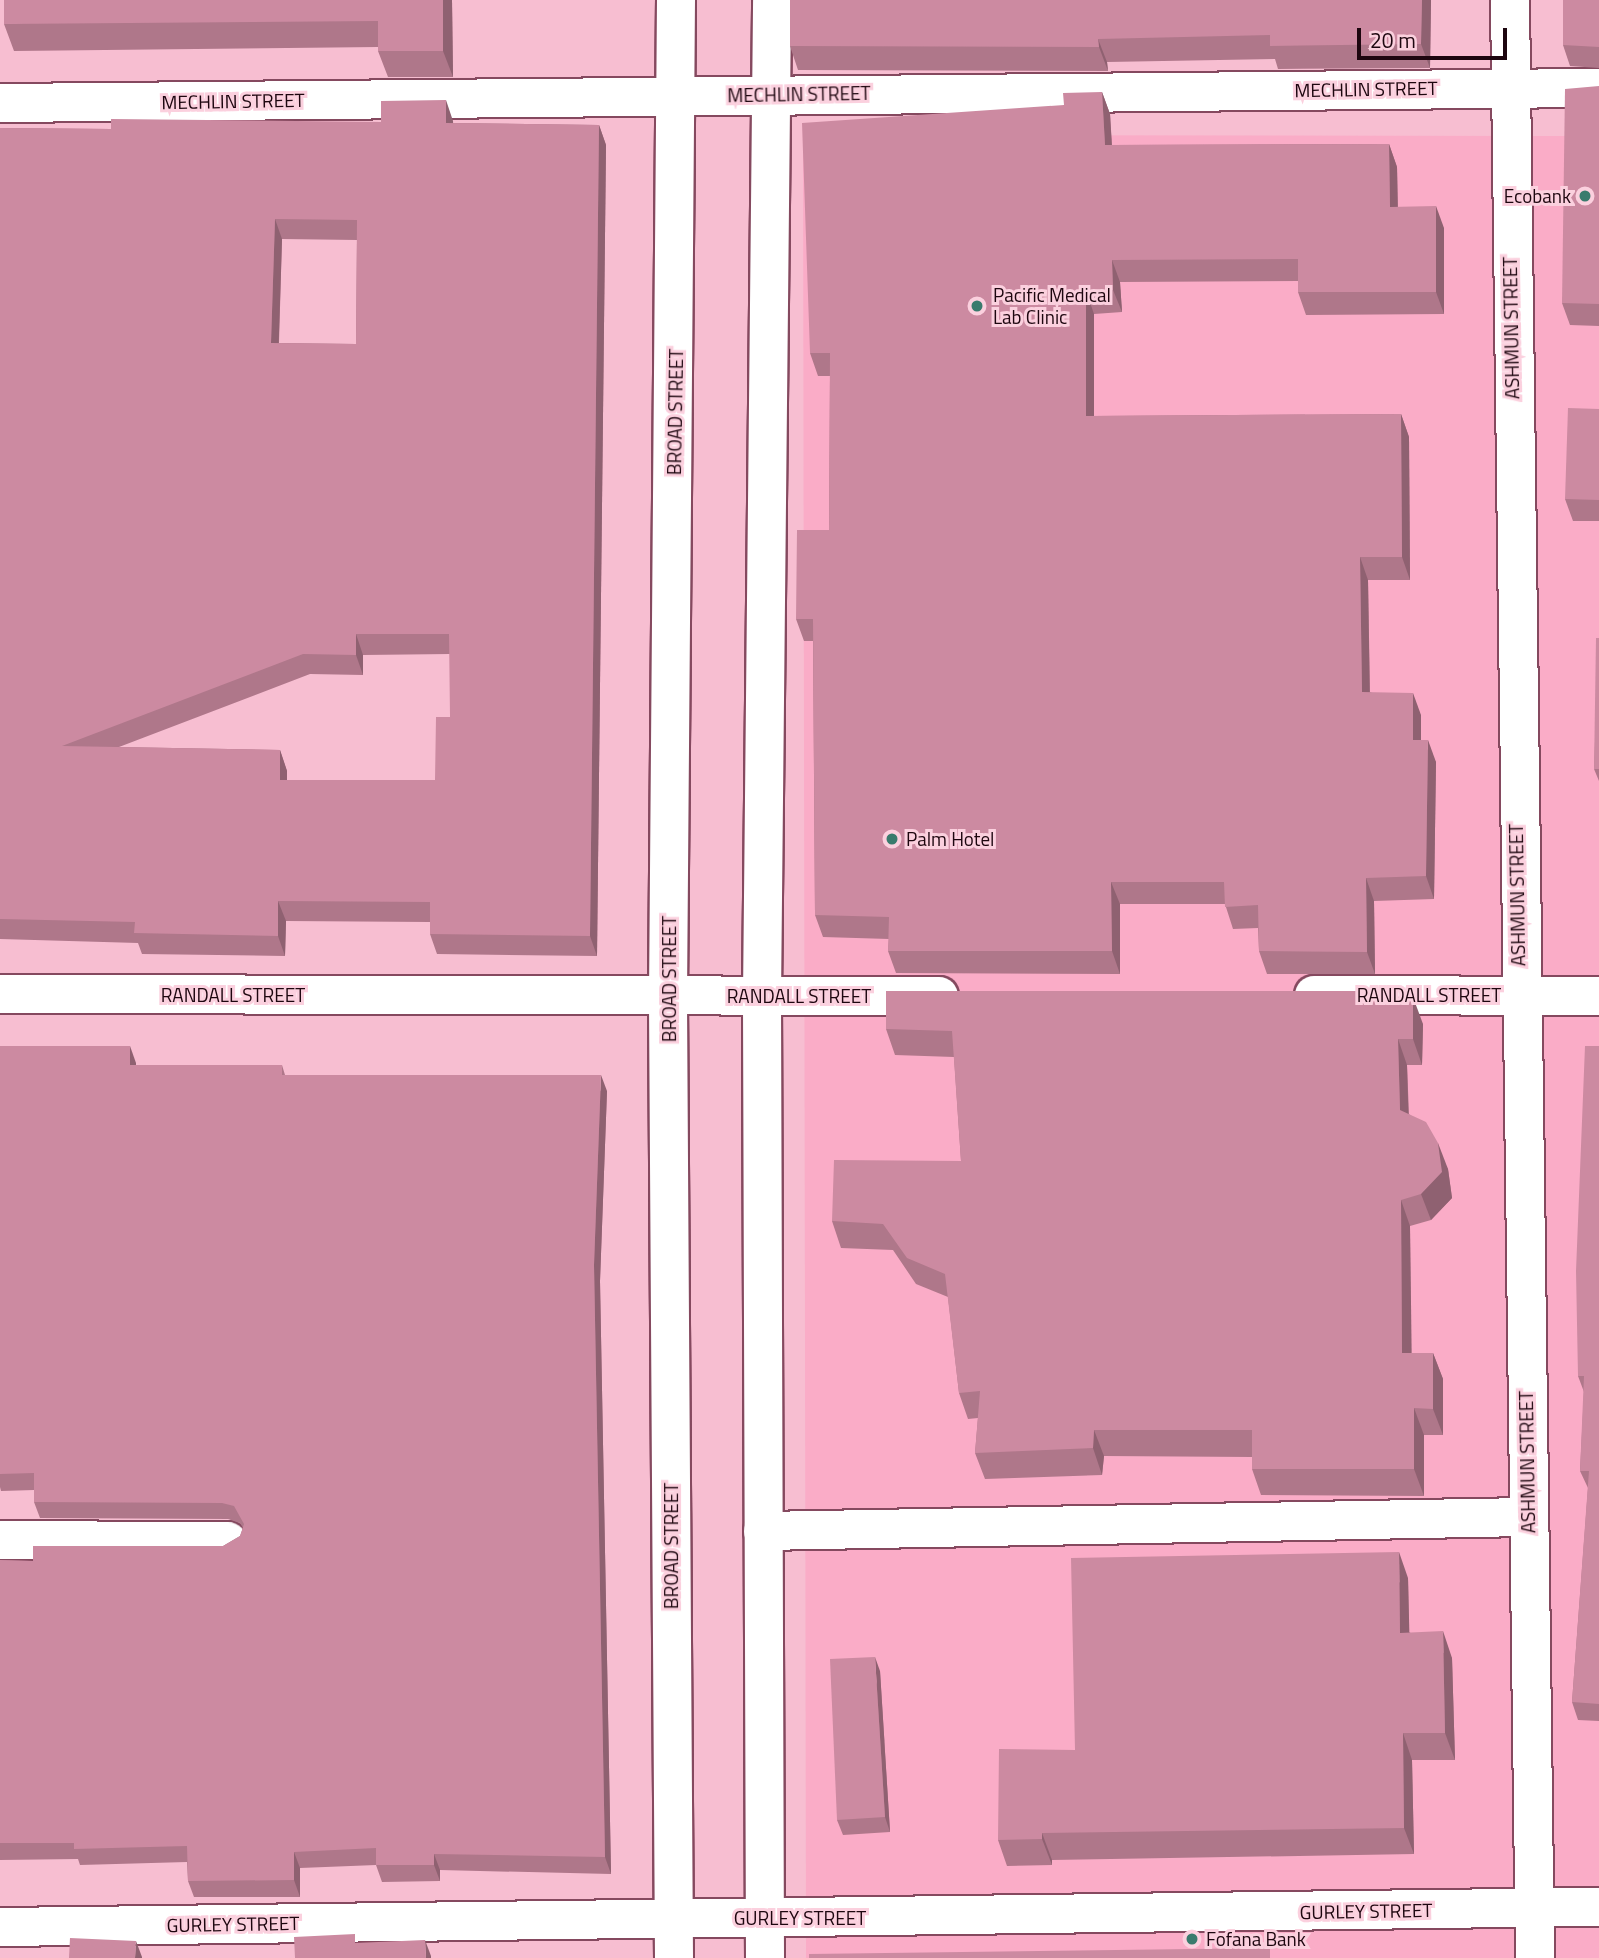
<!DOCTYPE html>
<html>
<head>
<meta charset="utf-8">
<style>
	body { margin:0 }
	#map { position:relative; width:1599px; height:1958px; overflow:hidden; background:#f7bed1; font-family:"Titillium Web",sans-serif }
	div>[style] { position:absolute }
	.built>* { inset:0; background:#faacc7 }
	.roads { filter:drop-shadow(2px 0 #85495f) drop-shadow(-2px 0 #85495f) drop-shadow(0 2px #85495f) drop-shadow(0 -2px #85495f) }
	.minor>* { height:38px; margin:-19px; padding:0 19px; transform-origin:19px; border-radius:19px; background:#fff }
	.wall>* { inset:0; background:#af778a }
	.shaded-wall>* { inset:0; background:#8f6171 }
	.building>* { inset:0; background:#cc8aa1 }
	.dots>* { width:19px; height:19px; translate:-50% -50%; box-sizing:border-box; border:4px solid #fbd0de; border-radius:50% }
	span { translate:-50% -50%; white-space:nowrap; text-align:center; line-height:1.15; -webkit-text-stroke:6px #fbd0de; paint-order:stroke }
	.street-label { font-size:19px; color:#1d060f }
	.poi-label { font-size:19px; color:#1d060f }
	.right { translate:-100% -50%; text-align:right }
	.left { translate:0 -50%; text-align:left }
	.scale { position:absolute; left:1357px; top:28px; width:150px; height:32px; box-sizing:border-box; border:4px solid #1d060f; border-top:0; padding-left:9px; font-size:21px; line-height:24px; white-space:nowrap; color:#1d060f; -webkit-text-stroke:5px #fbd0de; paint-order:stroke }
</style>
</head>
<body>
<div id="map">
	<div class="built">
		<i style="clip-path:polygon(803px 135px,1599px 136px,1599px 1958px,806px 1958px)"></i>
	</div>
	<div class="roads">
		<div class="minor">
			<i style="left:1510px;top:0;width:1958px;rotate:89.27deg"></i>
			<i style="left:0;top:103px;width:1599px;rotate:-0.54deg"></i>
			<i style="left:0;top:994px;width:939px;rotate:0.12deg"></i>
			<i style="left:1314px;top:995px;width:285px;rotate:0.2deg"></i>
			<i style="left:763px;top:1531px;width:765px;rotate:-1.05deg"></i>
			<i style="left:0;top:1540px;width:228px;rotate:0.3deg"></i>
			<i style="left:0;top:1927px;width:1599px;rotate:-0.72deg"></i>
			<i style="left:674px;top:1958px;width:962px;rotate:-90.36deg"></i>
			<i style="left:668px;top:996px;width:996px;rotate:-89.54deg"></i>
			<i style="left:765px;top:1958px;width:962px;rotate:-90.18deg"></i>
			<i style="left:762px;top:996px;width:996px;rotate:-89.42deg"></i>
		</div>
	</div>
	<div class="wall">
		<i style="clip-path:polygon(452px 0,453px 77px,388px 77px,378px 51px,378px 47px,14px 51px,4px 24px)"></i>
		<i style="clip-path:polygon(790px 0,1431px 0,1430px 68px,1278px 69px,1275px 59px,1107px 62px,1108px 71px,798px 70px,790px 46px)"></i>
		<i style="clip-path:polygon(1599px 0,1599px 68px,1570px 66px,1563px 45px)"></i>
		<i style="clip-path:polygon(1599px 86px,1599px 326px,1570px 325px,1562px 303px)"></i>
		<i style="clip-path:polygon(1102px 92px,1110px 114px,1112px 145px,1389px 144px,1397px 167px,1398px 207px,1444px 228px,1444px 314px,1306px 315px,1298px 292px,1298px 281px,1120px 282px,1122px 312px,1094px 314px,1094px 416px,1401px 414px,1409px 437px,1410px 580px,1368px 580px,1370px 692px,1421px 715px,1421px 740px,1436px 762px,1434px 899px,1374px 901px,1375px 974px,1267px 974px,1259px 951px,1258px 928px,1233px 929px,1225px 904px,1120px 904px,1120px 974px,896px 973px,888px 951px,889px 939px,823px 937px,815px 915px,813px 641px,804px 641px,796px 619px,829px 530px,830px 376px,818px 376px,810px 353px,1064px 105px)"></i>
		<i style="clip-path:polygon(evenodd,453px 121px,453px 123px,599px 125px,606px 145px,597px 956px,437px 954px,430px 934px,430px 922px,286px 921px,285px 956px,142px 954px,138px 943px,0 939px,0 128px,111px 129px,453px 121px,282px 239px,357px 240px,356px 344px,279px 343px,282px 239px,453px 121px,450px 654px,450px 717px,435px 780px,287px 780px,287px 771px,280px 750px,119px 747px,310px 674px,363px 675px,363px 655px,450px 654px)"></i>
		<i style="clip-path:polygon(1599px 409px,1599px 521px,1573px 521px,1565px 499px)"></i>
		<i style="clip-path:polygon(1599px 638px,1599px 781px,1594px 769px)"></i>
		<i style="clip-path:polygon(1368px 996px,1423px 1024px,1422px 1065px,1407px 1065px,1409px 1114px,1448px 1169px,1452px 1198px,1431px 1220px,1410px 1226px,1411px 1353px,1433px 1353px,1443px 1379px,1443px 1435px,1424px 1435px,1424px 1496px,1261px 1495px,1252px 1469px,1252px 1457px,1104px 1456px,1102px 1475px,985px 1479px,975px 1453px,978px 1418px,968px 1419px,959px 1393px,948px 1297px,916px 1284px,893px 1250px,841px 1248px,832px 1221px,961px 1161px,954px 1057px,895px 1055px,886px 1029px)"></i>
		<i style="clip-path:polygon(0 1046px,136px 1063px,136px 1065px,282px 1065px,285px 1075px,607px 1091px,600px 1281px,611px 1874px,440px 1870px,440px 1881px,382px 1882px,376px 1865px,300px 1868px,300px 1897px,194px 1897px,188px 1881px,187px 1862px,80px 1865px,78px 1859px,0 1860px,0 1560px,33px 1561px,223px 1546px,240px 1536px,243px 1528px,240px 1523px,228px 1519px,40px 1518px,34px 1502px,34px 1490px,1px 1491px,0 1487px)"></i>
		<i style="clip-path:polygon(1599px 1046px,1599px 1721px,1578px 1720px,1572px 1702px,1588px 1488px,1580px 1471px,1584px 1392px,1578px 1376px)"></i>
		<i style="clip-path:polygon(1408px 1578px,1409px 1632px,1452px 1658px,1455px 1760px,1412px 1760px,1414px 1854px,1052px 1860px,1052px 1865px,1007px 1866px,998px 1840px,1075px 1750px)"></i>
		<i style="clip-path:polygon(880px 1671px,890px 1832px,843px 1835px,837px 1820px)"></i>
	</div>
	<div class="shaded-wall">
		<i style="clip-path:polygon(443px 0,452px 0,453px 77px,443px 51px)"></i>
		<i style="clip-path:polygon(1422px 0,1431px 0,1430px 68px,1421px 44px)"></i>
		<i style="clip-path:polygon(1098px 39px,1107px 62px,1108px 71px,1099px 47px)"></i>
		<i style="clip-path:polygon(1102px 92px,1110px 114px,1113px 167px,1105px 145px)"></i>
		<i style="clip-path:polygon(446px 100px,453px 121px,454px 143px,446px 123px)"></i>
		<i style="clip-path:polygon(599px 125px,606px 145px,597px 956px,590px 936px)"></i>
		<i style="clip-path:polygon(1389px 144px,1397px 167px,1398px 229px,1390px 207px)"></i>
		<i style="clip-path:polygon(1436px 206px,1444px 228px,1444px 314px,1436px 292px)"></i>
		<i style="clip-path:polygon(275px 219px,282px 239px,278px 364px,271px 343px)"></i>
		<i style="clip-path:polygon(1112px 260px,1120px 282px,1122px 312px,1113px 290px)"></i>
		<i style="clip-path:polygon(1086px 291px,1094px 314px,1094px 438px,1086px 416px)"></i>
		<i style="clip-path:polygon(1401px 414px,1409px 437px,1410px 580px,1402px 557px)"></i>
		<i style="clip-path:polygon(1360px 557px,1368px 580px,1370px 714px,1362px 692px)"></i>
		<i style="clip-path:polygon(356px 634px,363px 655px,363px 675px,356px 655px)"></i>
		<i style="clip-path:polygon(1413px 693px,1421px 715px,1421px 762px,1413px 740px)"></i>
		<i style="clip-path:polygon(1428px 740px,1436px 762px,1434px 899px,1426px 876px)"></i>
		<i style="clip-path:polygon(280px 750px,287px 771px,287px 800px,280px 780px)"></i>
		<i style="clip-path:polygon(1366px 878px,1374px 901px,1375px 974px,1367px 952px)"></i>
		<i style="clip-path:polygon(1111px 882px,1120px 904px,1120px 974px,1112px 951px)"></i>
		<i style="clip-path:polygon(278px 901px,286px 921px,285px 956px,278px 936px)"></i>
		<i style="clip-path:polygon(1413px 997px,1423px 1024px,1422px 1065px,1413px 1039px)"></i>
		<i style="clip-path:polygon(1398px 1039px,1407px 1065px,1409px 1136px,1400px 1110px)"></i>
		<i style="clip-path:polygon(130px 1046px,136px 1063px,136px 1082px,130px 1065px)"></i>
		<i style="clip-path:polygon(601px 1075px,607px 1091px,600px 1281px,611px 1874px,605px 1857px,594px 1265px)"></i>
		<i style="clip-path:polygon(1438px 1143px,1448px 1169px,1452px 1198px,1431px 1220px,1421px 1194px)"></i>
		<i style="clip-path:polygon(1401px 1200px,1410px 1226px,1412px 1379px,1402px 1353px)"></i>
		<i style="clip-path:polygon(1433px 1353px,1443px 1379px,1443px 1435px,1433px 1409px)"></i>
		<i style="clip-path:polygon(1414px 1408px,1424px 1435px,1424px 1496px,1414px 1469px)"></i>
		<i style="clip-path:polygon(1094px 1430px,1104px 1456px,1102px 1475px,1093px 1448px)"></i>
		<i style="clip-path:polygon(1399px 1552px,1408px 1578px,1410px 1659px,1400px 1633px)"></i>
		<i style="clip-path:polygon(1443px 1631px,1452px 1658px,1455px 1760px,1445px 1733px)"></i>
		<i style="clip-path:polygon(875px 1657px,880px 1671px,890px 1832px,885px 1817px)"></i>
		<i style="clip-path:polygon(1403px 1733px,1412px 1760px,1414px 1854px,1404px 1828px)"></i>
		<i style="clip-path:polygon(1042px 1833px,1052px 1860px,1052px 1865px,1042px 1839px)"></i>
		<i style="clip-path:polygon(294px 1852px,300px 1868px,300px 1897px,294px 1880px)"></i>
		<i style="clip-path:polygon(434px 1854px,440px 1870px,440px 1881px,434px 1865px)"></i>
		<i style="clip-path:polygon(425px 1940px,431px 1956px,431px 1958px,426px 1958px)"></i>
		<i style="clip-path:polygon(136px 1941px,142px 1957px,142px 1958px,135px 1958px)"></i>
	</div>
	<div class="building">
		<i style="clip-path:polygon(4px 0,443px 0,443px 51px,378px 51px,378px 21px,4px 24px)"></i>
		<i style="clip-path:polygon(790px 0,1422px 0,1421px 44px,1270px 46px,1270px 35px,1098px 39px,1099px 47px,790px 46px)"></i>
		<i style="clip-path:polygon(1563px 0,1599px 0,1599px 47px,1563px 45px)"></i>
		<i style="clip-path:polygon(1599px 86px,1599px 304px,1562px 303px,1565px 89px)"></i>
		<i style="clip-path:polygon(1102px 92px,1105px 145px,1389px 144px,1390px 207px,1436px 206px,1436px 292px,1298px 292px,1298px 259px,1112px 260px,1113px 290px,1086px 291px,1086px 416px,1401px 414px,1402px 557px,1360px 557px,1362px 692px,1413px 693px,1413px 740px,1428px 740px,1426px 876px,1366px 878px,1367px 952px,1259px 951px,1258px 905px,1225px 907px,1224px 882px,1111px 882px,1112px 951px,888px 951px,889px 917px,815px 915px,813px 619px,796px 619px,797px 530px,829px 530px,830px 353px,810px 353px,802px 123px,1064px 105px,1063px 93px)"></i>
		<i style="clip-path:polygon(evenodd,446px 100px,446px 123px,599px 125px,590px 936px,430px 934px,430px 902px,278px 901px,278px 936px,134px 933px,135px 922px,0 919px,0 128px,111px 129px,111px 119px,381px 122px,381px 101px,446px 100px,275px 219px,357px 220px,356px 344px,271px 343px,275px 219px,446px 100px,356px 634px,449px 634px,450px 717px,436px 717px,435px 780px,280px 780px,280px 750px,62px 746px,303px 654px,356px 655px,356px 634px)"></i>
		<i style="clip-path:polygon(1568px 408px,1599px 409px,1599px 500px,1565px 499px)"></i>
		<i style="clip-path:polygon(1596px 638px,1599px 638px,1599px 769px,1594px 769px)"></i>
		<i style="clip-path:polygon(886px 991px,1366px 991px,1367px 996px,1413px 997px,1413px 1039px,1398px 1039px,1400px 1110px,1426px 1122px,1438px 1143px,1442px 1172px,1421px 1194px,1401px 1200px,1402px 1353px,1433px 1353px,1433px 1409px,1414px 1408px,1414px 1469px,1252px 1469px,1252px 1430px,1094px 1430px,1093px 1448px,975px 1453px,980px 1391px,959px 1393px,945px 1274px,907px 1258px,883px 1224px,832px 1221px,834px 1160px,961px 1161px,952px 1031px,886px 1029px)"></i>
		<i style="clip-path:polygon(0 1046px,130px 1046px,130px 1065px,282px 1065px,282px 1075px,601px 1075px,594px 1265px,605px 1857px,434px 1854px,434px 1865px,376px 1865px,376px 1848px,294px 1852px,294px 1880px,188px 1881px,187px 1846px,74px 1849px,74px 1843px,0 1843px,0 1560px,33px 1561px,33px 1546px,223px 1546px,240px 1536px,244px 1524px,234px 1506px,222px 1503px,34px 1502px,34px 1473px,0 1474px)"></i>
		<i style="clip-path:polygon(1585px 1046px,1599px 1046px,1599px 1704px,1572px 1702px,1589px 1471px,1580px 1471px,1584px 1376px,1578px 1376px,1576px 1271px)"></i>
		<i style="clip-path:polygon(1399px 1552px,1400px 1633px,1443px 1631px,1445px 1733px,1403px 1733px,1404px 1828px,1042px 1833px,1042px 1839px,998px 1840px,999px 1749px,1075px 1750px,1071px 1558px)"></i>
		<i style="clip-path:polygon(875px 1657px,885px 1817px,837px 1820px,830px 1659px)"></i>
		<i style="clip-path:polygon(355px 1934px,355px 1943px,425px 1940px,426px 1958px,295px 1958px,294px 1937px)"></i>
		<i style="clip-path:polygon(70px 1938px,136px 1941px,135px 1958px,69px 1958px)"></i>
		<i style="clip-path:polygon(1270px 1948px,1270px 1958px,809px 1958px,809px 1954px)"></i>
	</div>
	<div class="dots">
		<i style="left:1585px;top:196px;background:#397b6d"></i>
		<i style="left:977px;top:306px;background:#397b6d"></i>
		<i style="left:892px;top:839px;background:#397b6d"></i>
		<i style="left:1192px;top:1939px;background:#397b6d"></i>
	</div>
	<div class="street-label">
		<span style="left:1366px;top:89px;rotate:-1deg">MECHLIN STREET</span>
		<span style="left:799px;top:94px;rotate:-1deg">MECHLIN STREET</span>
		<span style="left:233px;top:101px;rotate:-1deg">MECHLIN STREET</span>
		<span style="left:1511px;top:328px;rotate:-91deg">ASHMUN STREET</span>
		<span style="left:675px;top:412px;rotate:-89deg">BROAD STREET</span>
		<span style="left:1517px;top:895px;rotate:-91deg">ASHMUN STREET</span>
		<span style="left:669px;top:979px;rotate:-90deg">BROAD STREET</span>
		<span style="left:233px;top:995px">RANDALL STREET</span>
		<span style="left:1429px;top:995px">RANDALL STREET</span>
		<span style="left:799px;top:996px">RANDALL STREET</span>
		<span style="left:1527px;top:1462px;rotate:-91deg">ASHMUN STREET</span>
		<span style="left:671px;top:1546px;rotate:-90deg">BROAD STREET</span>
		<span style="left:1366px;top:1911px;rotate:-1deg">GURLEY STREET</span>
		<span style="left:800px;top:1918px">GURLEY STREET</span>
		<span style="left:233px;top:1924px;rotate:-1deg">GURLEY STREET</span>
	</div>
	<div class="poi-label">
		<span class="right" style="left:1571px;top:196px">Ecobank</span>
		<span class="left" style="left:993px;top:306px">Pacific Medical<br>Lab Clinic</span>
		<span class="left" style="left:906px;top:839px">Palm Hotel</span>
		<span class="left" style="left:1206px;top:1939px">Fofana Bank</span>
	</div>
	<div class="scale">20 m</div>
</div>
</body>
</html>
